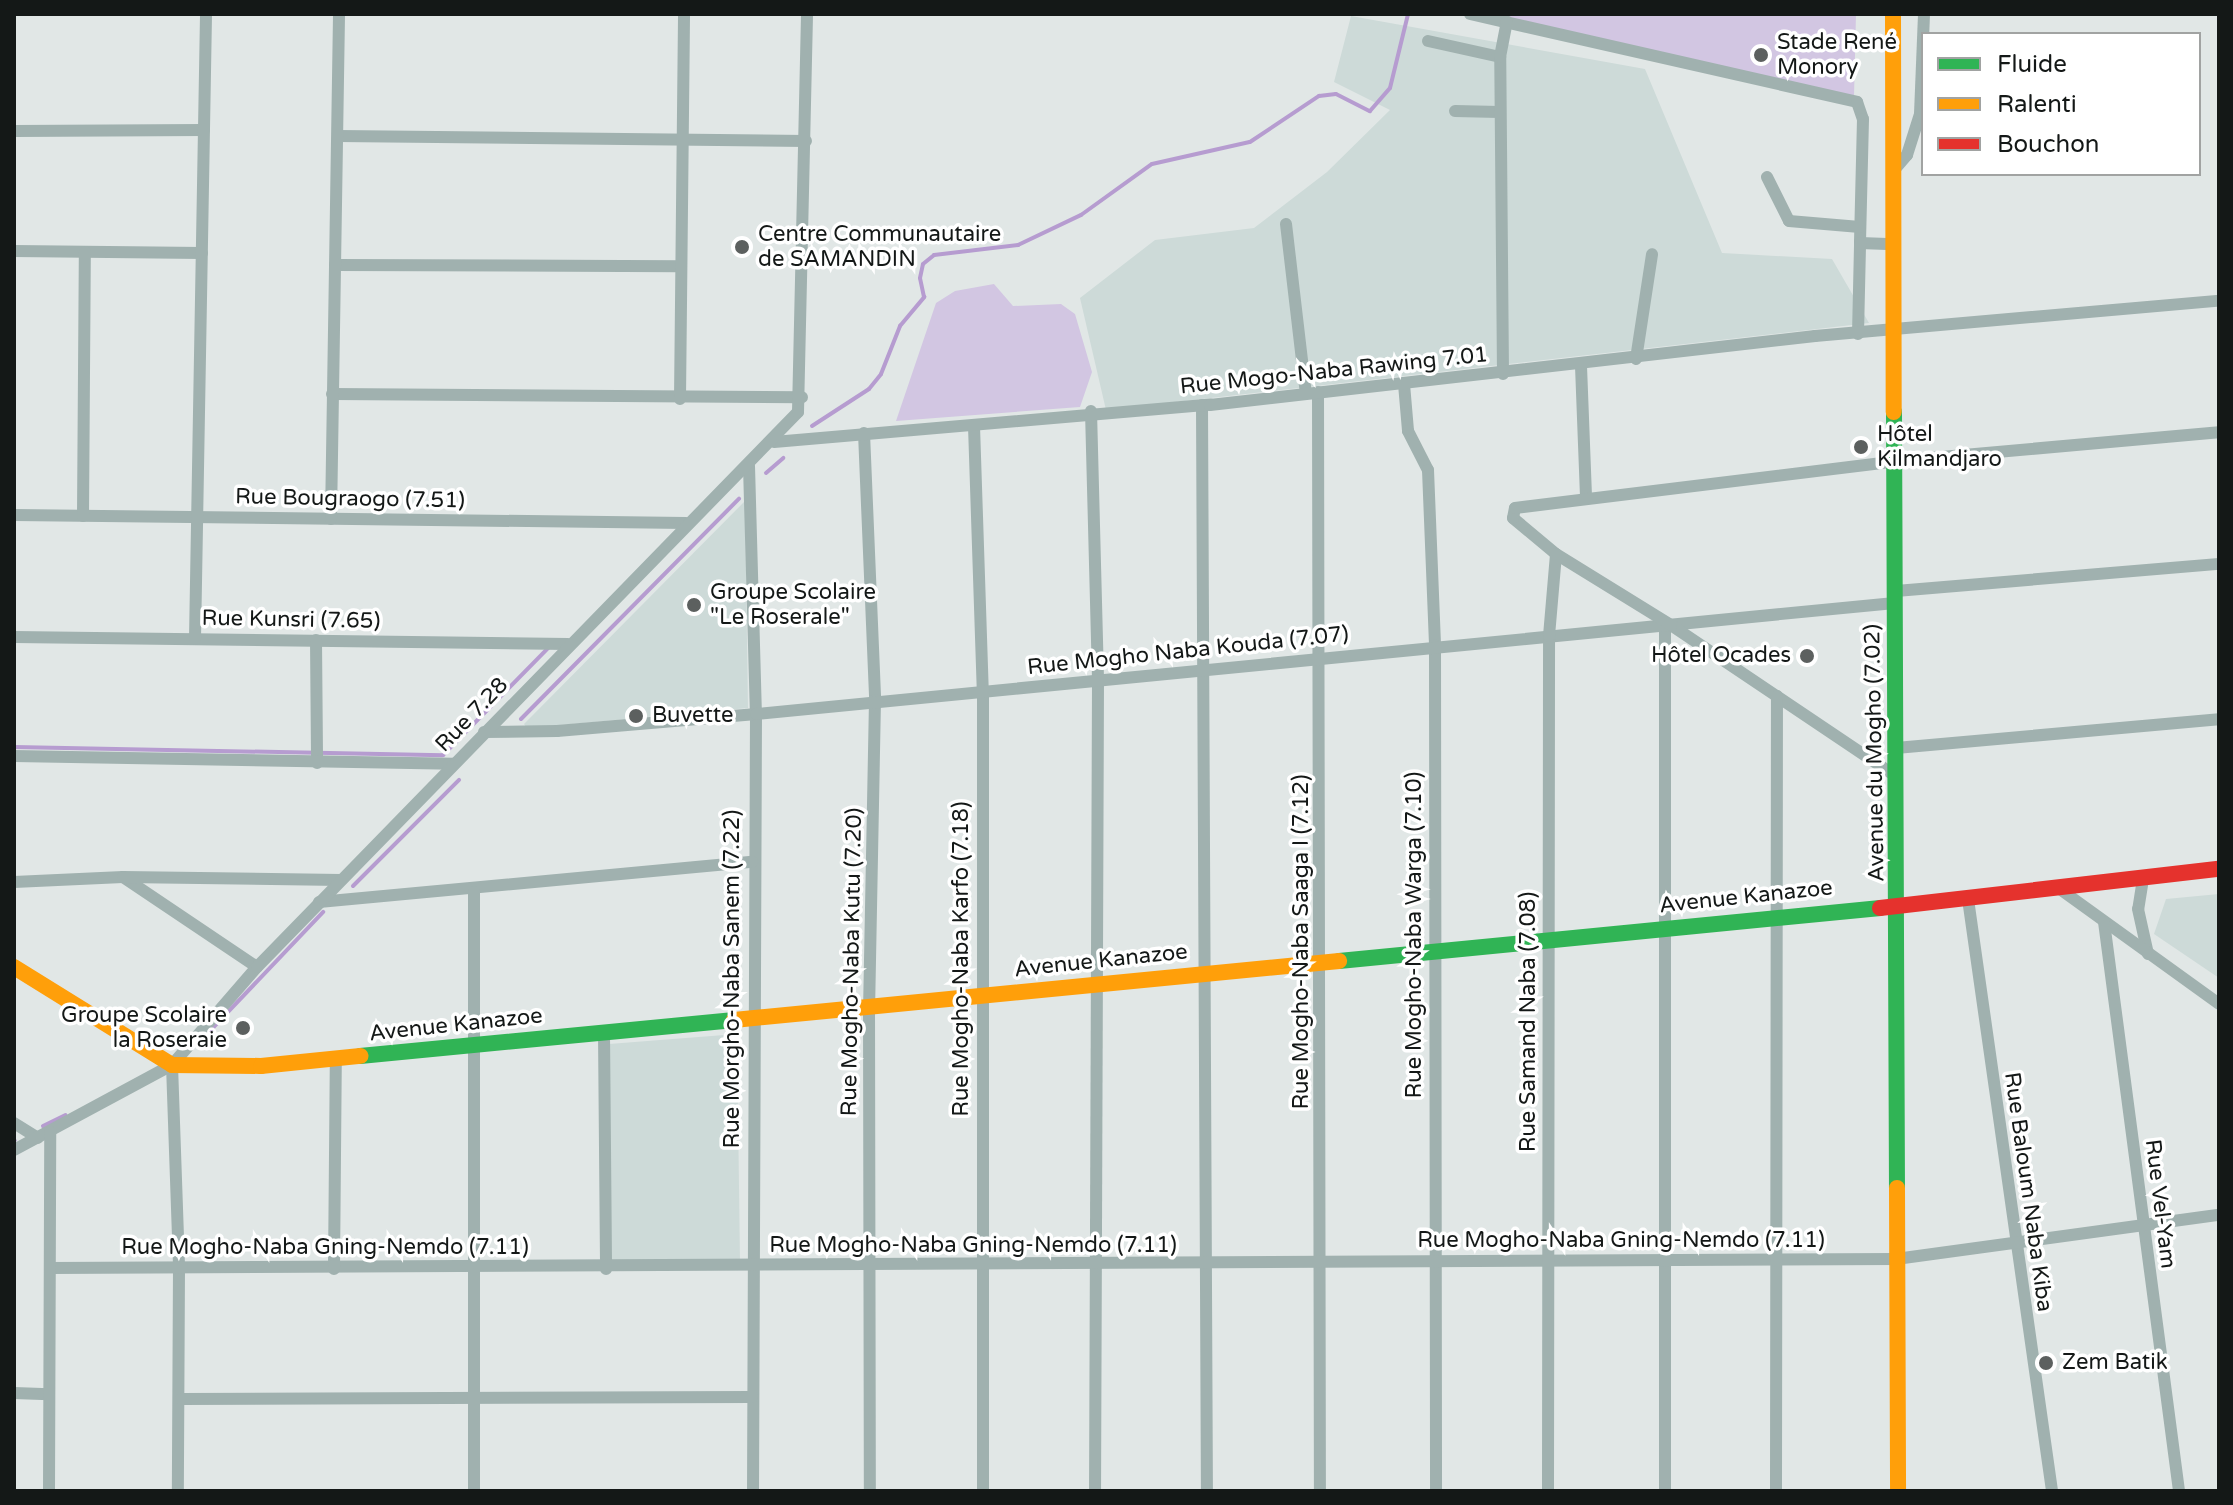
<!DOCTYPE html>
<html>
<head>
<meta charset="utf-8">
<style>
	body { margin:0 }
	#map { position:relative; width:2233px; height:1505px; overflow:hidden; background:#e1e7e6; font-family:"Varela Round",sans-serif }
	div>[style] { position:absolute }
	.built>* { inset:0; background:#cddad8 }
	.green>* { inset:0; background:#d2c6e2 }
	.stream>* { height:4px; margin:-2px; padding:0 2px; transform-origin:2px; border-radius:2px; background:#b69cd0 }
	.street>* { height:12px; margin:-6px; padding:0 6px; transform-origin:6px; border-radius:6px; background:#a0b1af }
	.fast>* { height:16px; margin:-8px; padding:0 8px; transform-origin:8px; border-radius:8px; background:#30b455 }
	.slow>* { height:16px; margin:-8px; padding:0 8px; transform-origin:8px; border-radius:8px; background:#ff9f0a }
	.jam>* { height:16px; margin:-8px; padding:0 8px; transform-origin:8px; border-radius:8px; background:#e5322d }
	.dots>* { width:22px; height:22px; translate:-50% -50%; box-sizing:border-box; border:4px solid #fff; border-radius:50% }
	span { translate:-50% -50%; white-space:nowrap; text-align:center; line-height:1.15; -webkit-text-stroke:7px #fff; paint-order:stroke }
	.poi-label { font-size:22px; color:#141817 }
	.left { translate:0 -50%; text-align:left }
	.right { translate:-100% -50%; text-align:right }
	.street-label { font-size:22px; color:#141817 }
	.frame { position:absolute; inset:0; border:16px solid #141817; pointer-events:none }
	.legend { position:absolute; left:1921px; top:32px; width:280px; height:144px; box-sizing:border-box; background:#fff; border:2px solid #a1a3a2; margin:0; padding:10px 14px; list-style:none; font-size:24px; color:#141817 }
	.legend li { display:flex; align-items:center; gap:16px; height:40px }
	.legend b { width:40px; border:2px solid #a1a3a2 }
</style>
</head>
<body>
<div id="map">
	<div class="built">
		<i style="clip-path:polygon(1351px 16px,1645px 69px,1722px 253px,1832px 259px,1869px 323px,1106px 410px,1080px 298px,1155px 240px,1254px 228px,1327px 172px,1390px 110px,1334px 82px)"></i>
		<i style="clip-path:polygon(745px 501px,748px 708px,527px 728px,524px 724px)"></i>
		<i style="clip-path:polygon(2219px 894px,2219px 978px,2154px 934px,2166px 899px)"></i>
		<i style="clip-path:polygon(737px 1034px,740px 1263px,609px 1266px,609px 1044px)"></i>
	</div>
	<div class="green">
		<i style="clip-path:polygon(1481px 14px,1856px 14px,1854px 96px)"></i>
		<i style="clip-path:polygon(994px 284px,1013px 306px,1061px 304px,1075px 314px,1092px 372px,1080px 407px,896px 421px,936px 303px,955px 291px)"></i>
	</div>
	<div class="stream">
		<i style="left:812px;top:426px;width:68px;rotate:-33deg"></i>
		<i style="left:869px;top:389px;width:19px;rotate:-51deg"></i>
		<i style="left:881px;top:374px;width:52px;rotate:-68.4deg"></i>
		<i style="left:900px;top:326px;width:38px;rotate:-50deg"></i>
		<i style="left:924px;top:297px;width:19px;rotate:-102deg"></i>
		<i style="left:920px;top:278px;width:14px;rotate:-78deg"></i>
		<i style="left:923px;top:264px;width:14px;rotate:-39deg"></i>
		<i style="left:934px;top:255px;width:85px;rotate:-6.8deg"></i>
		<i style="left:1018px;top:245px;width:70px;rotate:-25.5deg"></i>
		<i style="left:1081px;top:215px;width:87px;rotate:-35.7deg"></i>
		<i style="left:1152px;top:164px;width:100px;rotate:-12.7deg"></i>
		<i style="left:1250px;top:142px;width:83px;rotate:-33.7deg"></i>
		<i style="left:1319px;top:96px;width:17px;rotate:-7deg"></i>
		<i style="left:1336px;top:94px;width:38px;rotate:27deg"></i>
		<i style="left:1370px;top:111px;width:30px;rotate:-49deg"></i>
		<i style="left:1390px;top:88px;width:76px;rotate:-76.3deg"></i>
		<i style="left:766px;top:473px;width:23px;rotate:-41deg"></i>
		<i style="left:521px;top:719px;width:310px;rotate:-45.3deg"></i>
		<i style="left:14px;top:747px;width:429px;rotate:1.1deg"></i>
		<i style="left:443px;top:755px;width:153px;rotate:-45.5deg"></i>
		<i style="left:353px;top:886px;width:150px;rotate:-45deg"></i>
		<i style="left:206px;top:1035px;width:170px;rotate:-46.4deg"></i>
		<i style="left:43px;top:1126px;width:25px;rotate:-26deg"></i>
		<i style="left:14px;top:1141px;width:1px;rotate:-45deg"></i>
	</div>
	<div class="street">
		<i style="left:1470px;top:14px;width:397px;rotate:12.8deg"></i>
		<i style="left:1857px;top:102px;width:18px;rotate:71deg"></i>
		<i style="left:1863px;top:119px;width:124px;rotate:91.4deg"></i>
		<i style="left:1860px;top:243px;width:34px;rotate:2deg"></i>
		<i style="left:1428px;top:41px;width:74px;rotate:12.5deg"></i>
		<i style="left:1455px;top:111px;width:44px;rotate:1.3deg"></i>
		<i style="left:14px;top:131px;width:190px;rotate:-0.3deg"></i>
		<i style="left:338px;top:136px;width:468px;rotate:0.6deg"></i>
		<i style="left:1894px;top:170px;width:20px;rotate:-49deg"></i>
		<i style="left:1907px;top:155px;width:43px;rotate:-72.4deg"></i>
		<i style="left:1920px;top:114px;width:100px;rotate:-87.7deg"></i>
		<i style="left:1767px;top:177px;width:49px;rotate:63.4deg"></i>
		<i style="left:1789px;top:221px;width:71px;rotate:4.8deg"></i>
		<i style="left:1286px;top:224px;width:171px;rotate:83.3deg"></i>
		<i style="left:14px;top:251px;width:188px;rotate:0.6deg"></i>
		<i style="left:335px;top:265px;width:346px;rotate:0.2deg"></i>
		<i style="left:1858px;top:334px;width:91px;rotate:-88.7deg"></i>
		<i style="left:1636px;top:359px;width:106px;rotate:-81.3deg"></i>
		<i style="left:1581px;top:366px;width:131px;rotate:87.8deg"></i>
		<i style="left:1503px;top:374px;width:317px;rotate:-90.5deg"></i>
		<i style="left:1500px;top:57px;width:36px;rotate:-79deg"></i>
		<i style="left:1404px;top:384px;width:47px;rotate:85.1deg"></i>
		<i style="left:1408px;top:431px;width:44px;rotate:62.9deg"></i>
		<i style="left:1428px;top:470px;width:175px;rotate:87.7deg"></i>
		<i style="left:1435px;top:645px;width:846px;rotate:89.93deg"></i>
		<i style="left:1318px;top:392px;width:1099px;rotate:89.9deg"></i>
		<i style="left:332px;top:394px;width:470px;rotate:0.4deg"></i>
		<i style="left:680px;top:399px;width:385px;rotate:-89.4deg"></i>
		<i style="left:1202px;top:405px;width:1086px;rotate:89.74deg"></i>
		<i style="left:1091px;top:411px;width:271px;rotate:88.5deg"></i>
		<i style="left:1098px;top:682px;width:809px;rotate:90.21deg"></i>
		<i style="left:974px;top:426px;width:267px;rotate:88.1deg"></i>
		<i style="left:983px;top:693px;width:798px;rotate:90deg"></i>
		<i style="left:864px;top:433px;width:267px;rotate:87.6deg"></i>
		<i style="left:875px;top:700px;width:305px;rotate:91.1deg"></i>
		<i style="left:869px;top:1005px;width:486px;rotate:89.9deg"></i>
		<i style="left:774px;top:442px;width:438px;rotate:-4.9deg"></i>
		<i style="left:1210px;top:405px;width:609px;rotate:-6.51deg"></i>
		<i style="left:1815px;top:336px;width:406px;rotate:-5deg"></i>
		<i style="left:749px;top:466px;width:248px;rotate:88.4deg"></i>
		<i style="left:756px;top:714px;width:777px;rotate:90.22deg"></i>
		<i style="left:14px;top:515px;width:672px;rotate:0.68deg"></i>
		<i style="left:83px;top:516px;width:264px;rotate:-89.6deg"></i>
		<i style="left:331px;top:519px;width:505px;rotate:-89.09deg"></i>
		<i style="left:1896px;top:591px;width:324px;rotate:-4.8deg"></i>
		<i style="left:1665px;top:626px;width:865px;rotate:90deg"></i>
		<i style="left:14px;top:637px;width:554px;rotate:0.72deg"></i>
		<i style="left:195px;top:639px;width:625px;rotate:-88.99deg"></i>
		<i style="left:316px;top:640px;width:123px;rotate:89.5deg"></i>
		<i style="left:484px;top:732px;width:73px;rotate:-0.8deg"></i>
		<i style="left:557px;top:731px;width:200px;rotate:-4.9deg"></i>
		<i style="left:756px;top:714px;width:1144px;rotate:-5.57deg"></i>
		<i style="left:1896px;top:748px;width:324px;rotate:-5.1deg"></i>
		<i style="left:14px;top:756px;width:439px;rotate:1deg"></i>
		<i style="left:1897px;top:777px;width:272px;rotate:-146.1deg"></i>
		<i style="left:1671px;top:625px;width:135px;rotate:-148.3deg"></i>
		<i style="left:1556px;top:554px;width:56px;rotate:-140.1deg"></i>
		<i style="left:1513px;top:518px;width:10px;rotate:-79deg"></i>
		<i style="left:1515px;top:508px;width:384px;rotate:-7deg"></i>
		<i style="left:1896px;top:461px;width:324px;rotate:-5.1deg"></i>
		<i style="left:123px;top:877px;width:161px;rotate:33.9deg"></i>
		<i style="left:2143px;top:879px;width:30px;rotate:99deg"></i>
		<i style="left:2138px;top:909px;width:46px;rotate:77.5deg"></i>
		<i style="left:14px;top:882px;width:109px;rotate:-2.6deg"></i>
		<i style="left:123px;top:877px;width:218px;rotate:0.8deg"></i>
		<i style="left:2057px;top:887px;width:200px;rotate:35.8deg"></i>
		<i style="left:1968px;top:899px;width:598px;rotate:81.92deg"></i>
		<i style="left:319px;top:902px;width:435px;rotate:-5.3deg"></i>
		<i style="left:2104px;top:922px;width:574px;rotate:82.49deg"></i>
		<i style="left:604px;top:1033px;width:236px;rotate:89.5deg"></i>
		<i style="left:172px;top:1065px;width:203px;rotate:88deg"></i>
		<i style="left:179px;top:1268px;width:223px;rotate:90.3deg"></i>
		<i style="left:14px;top:1123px;width:28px;rotate:32deg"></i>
		<i style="left:14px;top:1150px;width:179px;rotate:-28.3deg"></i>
		<i style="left:172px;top:1065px;width:130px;rotate:-49.1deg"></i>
		<i style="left:257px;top:967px;width:775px;rotate:-45.73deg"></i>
		<i style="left:798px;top:412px;width:398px;rotate:-88.7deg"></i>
		<i style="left:50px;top:1268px;width:1846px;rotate:-0.28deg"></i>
		<i style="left:1896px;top:1259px;width:326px;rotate:-7.8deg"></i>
		<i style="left:334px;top:1269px;width:209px;rotate:-89.5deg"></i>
		<i style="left:14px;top:1393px;width:35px;rotate:2deg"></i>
		<i style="left:181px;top:1399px;width:571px;rotate:-0.2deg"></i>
		<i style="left:49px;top:1491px;width:359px;rotate:-89.8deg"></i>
		<i style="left:474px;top:1491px;width:599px;rotate:-90deg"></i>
		<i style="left:1548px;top:1491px;width:855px;rotate:-89.93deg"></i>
		<i style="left:1549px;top:636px;width:82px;rotate:-85.1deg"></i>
		<i style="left:1776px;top:1491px;width:795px;rotate:-89.93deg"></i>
	</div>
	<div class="fast">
		<i style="left:1894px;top:412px;width:776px;rotate:89.78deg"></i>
		<i style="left:1339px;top:961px;width:544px;rotate:-5.6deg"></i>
		<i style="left:360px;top:1056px;width:376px;rotate:-5.5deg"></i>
	</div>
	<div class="slow">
		<i style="left:1893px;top:14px;width:398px;rotate:89.9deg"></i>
		<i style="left:14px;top:967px;width:186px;rotate:31.8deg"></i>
		<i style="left:172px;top:1065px;width:89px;rotate:0.6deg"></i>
		<i style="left:261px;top:1066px;width:100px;rotate:-5.8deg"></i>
		<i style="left:734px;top:1020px;width:608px;rotate:-5.57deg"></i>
		<i style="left:1897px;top:1188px;width:303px;rotate:89.8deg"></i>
	</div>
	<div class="jam">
		<i style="left:1880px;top:908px;width:341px;rotate:-6.6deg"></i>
	</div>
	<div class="dots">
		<i style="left:1761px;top:55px;background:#5c605f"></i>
		<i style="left:742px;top:247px;background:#5c605f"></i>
		<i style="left:1861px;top:447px;background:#5c605f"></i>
		<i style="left:694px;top:605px;background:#5c605f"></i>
		<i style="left:1807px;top:656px;background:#5c605f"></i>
		<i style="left:636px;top:716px;background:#5c605f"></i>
		<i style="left:243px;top:1028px;background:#5c605f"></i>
		<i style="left:2046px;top:1363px;background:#5c605f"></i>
	</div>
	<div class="poi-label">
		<span class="left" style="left:1777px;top:55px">Stade René<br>Monory</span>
		<span class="left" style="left:758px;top:247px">Centre Communautaire<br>de SAMANDIN</span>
		<span class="left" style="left:1877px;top:447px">Hôtel<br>Kilmandjaro</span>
		<span class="left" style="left:710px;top:605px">Groupe Scolaire<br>"Le Roserale"</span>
		<span class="right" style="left:1791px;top:656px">Hôtel Ocades</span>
		<span class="left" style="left:652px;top:716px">Buvette</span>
		<span class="right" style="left:227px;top:1028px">Groupe Scolaire<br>la Roseraie</span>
		<span class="left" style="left:2062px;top:1363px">Zem Batik</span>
	</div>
	<div class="street-label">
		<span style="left:1334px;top:371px;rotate:-6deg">Rue Mogo-Naba Rawing 7.01</span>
		<span style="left:350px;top:499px;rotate:1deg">Rue Bougraogo (7.51)</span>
		<span style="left:291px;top:620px;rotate:1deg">Rue Kunsri (7.65)</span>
		<span style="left:1188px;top:651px;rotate:-6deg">Rue Mogho Naba Kouda (7.07)</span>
		<span style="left:472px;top:715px;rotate:-46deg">Rue 7.28</span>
		<span style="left:1875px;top:753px;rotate:-91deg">Avenue du Mogho (7.02)</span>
		<span style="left:1746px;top:897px;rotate:-6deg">Avenue Kanazoe</span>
		<span style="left:1415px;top:935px;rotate:-90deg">Rue Mogho-Naba Warga (7.10)</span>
		<span style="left:1302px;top:942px;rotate:-90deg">Rue Mogho-Naba Saaga I (7.12)</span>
		<span style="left:962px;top:959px;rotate:-90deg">Rue Mogho-Naba Karfo (7.18)</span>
		<span style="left:1101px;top:961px;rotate:-6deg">Avenue Kanazoe</span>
		<span style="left:852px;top:962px;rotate:-89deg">Rue Mogho-Naba Kutu (7.20)</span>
		<span style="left:733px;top:979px;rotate:-90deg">Rue Morgho-Naba Sanem (7.22)</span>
		<span style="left:1529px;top:1022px;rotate:-90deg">Rue Samand Naba (7.08)</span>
		<span style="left:456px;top:1025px;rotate:-6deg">Avenue Kanazoe</span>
		<span style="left:2028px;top:1192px;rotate:82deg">Rue Baloum Naba Kiba</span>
		<span style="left:2160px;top:1204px;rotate:83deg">Rue Vel-Yam</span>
		<span style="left:1621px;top:1241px">Rue Mogho-Naba Gning-Nemdo (7.11)</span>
		<span style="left:973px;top:1246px">Rue Mogho-Naba Gning-Nemdo (7.11)</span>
		<span style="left:325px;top:1248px">Rue Mogho-Naba Gning-Nemdo (7.11)</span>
	</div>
	<div class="frame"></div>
	<ul class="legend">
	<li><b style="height:10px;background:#30b455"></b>Fluide</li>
	<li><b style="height:10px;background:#ff9f0a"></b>Ralenti</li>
	<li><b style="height:10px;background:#e5322d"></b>Bouchon</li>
	</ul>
</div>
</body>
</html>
